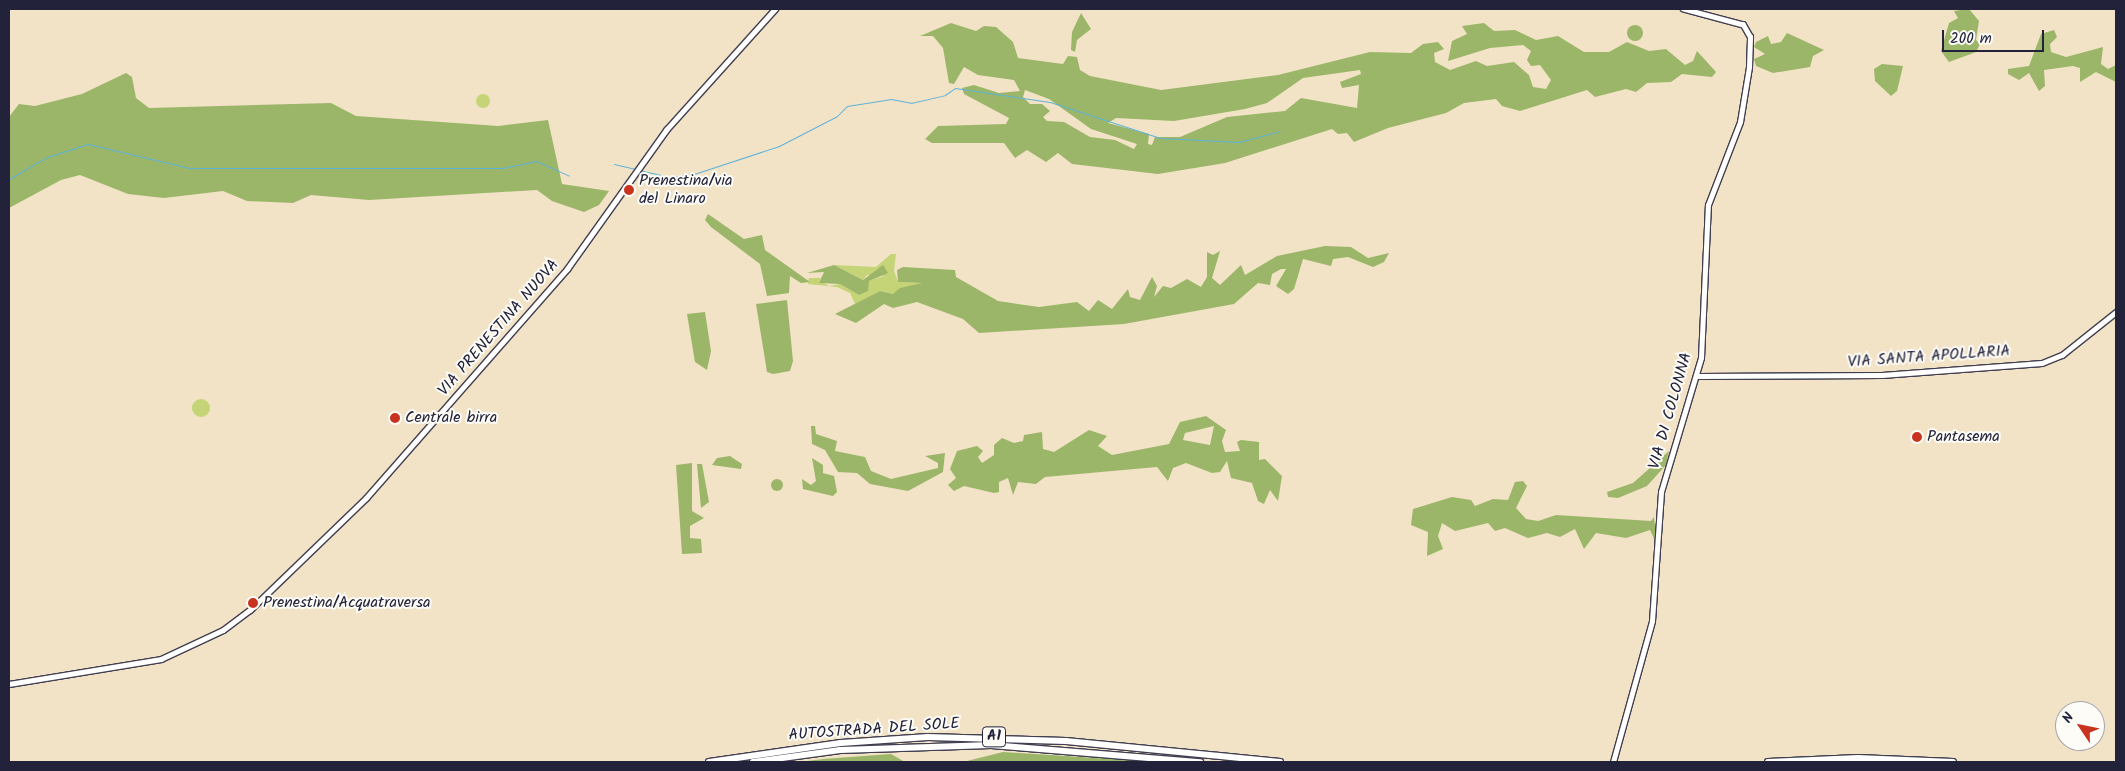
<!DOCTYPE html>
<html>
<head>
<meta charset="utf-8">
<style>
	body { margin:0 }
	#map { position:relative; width:2125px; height:771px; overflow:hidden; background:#f2e3c7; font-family:Kalam,sans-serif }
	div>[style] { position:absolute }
	.green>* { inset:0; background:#c4d477 }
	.round { border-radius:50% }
	.forest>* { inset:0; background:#9bb668 }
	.stream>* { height:1px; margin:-0.5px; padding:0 0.5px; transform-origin:0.5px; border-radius:0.5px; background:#5fb3db }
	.roads { filter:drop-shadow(1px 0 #413f50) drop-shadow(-1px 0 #413f50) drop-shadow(0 1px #413f50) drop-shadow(0 -1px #413f50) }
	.secondary>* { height:4.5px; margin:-2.25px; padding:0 2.25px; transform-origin:2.25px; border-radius:2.25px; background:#fff }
	.highway>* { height:6px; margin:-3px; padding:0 3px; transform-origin:3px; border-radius:3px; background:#fff }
	.dots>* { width:14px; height:14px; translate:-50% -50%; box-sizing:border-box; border:2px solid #fdfcf7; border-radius:50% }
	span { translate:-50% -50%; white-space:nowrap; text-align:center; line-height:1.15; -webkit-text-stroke:4px #fdfcf7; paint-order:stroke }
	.shield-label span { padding:1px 4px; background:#fdfcf7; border:1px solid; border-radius:4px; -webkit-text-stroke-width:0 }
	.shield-label { font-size:15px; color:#22223b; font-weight:700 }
	.poi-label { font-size:16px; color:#22223b }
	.left { translate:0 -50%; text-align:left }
	.street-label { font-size:16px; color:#22223b }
	.frame { position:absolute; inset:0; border:10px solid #22223b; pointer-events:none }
	.north { position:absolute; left:2055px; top:701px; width:50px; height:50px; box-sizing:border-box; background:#fdfcf7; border:1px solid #a5a5ac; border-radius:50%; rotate:304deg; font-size:14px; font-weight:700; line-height:20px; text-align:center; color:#22223b }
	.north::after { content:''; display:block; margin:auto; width:18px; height:22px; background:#c8321e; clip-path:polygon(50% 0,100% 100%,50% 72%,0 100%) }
	.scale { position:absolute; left:1942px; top:30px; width:102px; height:22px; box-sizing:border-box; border:2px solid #22223b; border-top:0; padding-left:6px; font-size:15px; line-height:18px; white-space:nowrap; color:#22223b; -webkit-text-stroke:4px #fdfcf7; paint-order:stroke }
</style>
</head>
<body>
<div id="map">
	<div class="green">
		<i class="round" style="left:476px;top:94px;width:14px;height:14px"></i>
		<i style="clip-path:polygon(891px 254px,896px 254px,894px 271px,898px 282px,922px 283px,893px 294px,880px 291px,855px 304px,850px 293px,837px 287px,808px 284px,809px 278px,823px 278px,819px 280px,829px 286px,840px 284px,859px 295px,868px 281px,884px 276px,867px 275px,863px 280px,834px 265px,876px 267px)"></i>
		<i class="round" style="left:192px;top:399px;width:18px;height:18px"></i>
	</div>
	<div class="forest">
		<i style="clip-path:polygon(1969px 9px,1979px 21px,1976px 40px,1980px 44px,1976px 52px,1949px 62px,1941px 51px,1949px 23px,1958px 18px,1954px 11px)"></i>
		<i style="clip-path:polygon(1081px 13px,1091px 29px,1077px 40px,1075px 52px,1071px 50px,1072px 32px)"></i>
		<i style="clip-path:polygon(evenodd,951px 23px,976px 31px,984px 26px,996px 27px,1013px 42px,1018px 58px,1063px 64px,1068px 56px,1077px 57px,1080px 70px,1090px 76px,1161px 90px,1278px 75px,1370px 52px,1411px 53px,1423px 44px,1438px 42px,1444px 49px,1434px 53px,1435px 62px,1450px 70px,1476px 61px,1487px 66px,1514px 62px,1529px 75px,1533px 87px,1546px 89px,1551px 80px,1540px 65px,1531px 66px,1527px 60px,1531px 51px,1523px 45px,1490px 48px,1448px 61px,1452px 41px,1467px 34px,1462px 26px,1484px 23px,1494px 31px,1515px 30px,1536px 40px,1558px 36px,1584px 52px,1609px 52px,1627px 42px,1649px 51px,1666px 49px,1685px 65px,1693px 61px,1697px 51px,1716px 72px,1712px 77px,1682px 74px,1671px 82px,1647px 83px,1636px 92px,1626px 89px,1595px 97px,1587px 90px,1520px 111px,1502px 106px,1496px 99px,1464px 103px,1446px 113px,1388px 128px,1354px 142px,1347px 133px,1338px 134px,1332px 129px,1225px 163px,1158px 174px,1072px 164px,1058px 153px,1046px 162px,1027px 150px,1015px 158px,1004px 143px,932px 143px,925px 139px,938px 126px,1006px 124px,1009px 118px,964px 94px,962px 88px,974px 85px,999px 93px,1020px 91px,1014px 80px,978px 75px,964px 67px,954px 84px,949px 83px,943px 48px,933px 36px,920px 36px,951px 23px,1360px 70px,1361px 74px,1340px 82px,1342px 88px,1359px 85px,1357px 108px,1301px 98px,1285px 111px,1227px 117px,1180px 137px,1155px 137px,1152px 145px,1148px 144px,1149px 134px,1108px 123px,1116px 118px,1174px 121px,1245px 109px,1267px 103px,1303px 78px,1360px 70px,951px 23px,1025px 90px,1049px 99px,1091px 129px,1137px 144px,1134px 149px,1115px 140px,1090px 137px,1064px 122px,1047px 121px,1043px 117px,1050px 111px,1042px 104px,1030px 104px,1023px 97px,1025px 90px)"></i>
		<i class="round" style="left:1627px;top:25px;width:16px;height:16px"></i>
		<i style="clip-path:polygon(2054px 30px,2057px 37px,2050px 44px,2051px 52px,2066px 57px,2103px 47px,2101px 64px,2108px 69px,2116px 65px,2116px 82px,2096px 72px,2080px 82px,2080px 68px,2073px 66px,2044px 70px,2045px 86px,2039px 91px,2029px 73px,2019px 80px,2008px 74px,2008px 69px,2029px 66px,2041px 34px)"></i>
		<i style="clip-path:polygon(1787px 33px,1824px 50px,1813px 56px,1810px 67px,1773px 73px,1756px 66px,1754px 59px,1765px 54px,1754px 47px,1756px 42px,1768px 36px,1771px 44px,1781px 42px)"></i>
		<i style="clip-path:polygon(1882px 64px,1903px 66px,1897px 91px,1891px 96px,1875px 81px,1874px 69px)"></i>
		<i style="clip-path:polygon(126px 73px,132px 77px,136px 98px,149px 108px,331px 103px,356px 116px,498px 126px,548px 120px,562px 184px,609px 191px,599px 205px,584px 212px,552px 201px,537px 190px,369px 200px,311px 195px,293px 203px,247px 201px,223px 191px,164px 198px,128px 194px,80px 175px,61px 180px,9px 208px,9px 117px,19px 104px,35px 106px,82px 94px)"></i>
		<i style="clip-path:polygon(708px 214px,744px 239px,762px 235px,765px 250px,810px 282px,801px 283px,790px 276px,789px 293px,767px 296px,760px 264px,711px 227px,705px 220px)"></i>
		<i style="clip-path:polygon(1325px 246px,1351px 247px,1368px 258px,1389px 253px,1384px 262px,1373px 267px,1348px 257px,1333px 259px,1331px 266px,1303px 259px,1294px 289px,1288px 294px,1276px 286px,1286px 269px,1281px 269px,1272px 274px,1270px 285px,1258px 283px,1234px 304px,1124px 324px,979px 333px,963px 319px,917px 302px,893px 308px,884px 304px,856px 323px,835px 314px,880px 291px,893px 294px,900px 288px,922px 283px,898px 282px,897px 270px,903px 267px,955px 270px,956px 277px,998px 301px,1039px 307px,1077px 302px,1089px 311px,1098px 300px,1112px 309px,1128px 289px,1130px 297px,1140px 300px,1152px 277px,1157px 286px,1154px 297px,1163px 286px,1171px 288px,1187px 279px,1201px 287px,1207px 277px,1207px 252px,1213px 255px,1220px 251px,1212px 278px,1220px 285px,1241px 265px,1245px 275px,1277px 256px)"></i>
		<i style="clip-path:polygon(834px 265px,863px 280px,883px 265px,888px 273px,869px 281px,868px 291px,859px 295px,840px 284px,819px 283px,824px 272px,807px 273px)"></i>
		<i style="clip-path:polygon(787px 300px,793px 361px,790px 371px,773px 374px,767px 372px,756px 304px)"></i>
		<i style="clip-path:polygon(705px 312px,711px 351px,707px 370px,695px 362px,687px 314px)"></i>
		<i style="clip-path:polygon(evenodd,1206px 416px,1226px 430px,1222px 441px,1225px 452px,1240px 451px,1237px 442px,1241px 440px,1259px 442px,1259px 460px,1265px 459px,1282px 476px,1278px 501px,1270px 490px,1264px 504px,1258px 501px,1252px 483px,1231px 478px,1227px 461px,1220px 472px,1212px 473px,1186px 463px,1173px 468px,1168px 481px,1157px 467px,1045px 477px,1036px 484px,1018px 482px,1013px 495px,1008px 478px,999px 482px,999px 492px,994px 493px,964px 486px,954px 491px,948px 485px,956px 478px,950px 469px,957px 451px,977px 446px,983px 451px,978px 457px,982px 463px,994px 455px,994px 445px,1002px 438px,1014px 443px,1023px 441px,1024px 435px,1042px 432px,1043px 449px,1054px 452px,1089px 430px,1107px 436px,1098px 446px,1112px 455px,1169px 444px,1180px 422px,1206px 416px,1214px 426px,1210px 445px,1183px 440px,1185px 433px,1214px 426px)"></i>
		<i style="clip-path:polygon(811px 426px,815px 426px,816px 434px,837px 441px,835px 451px,865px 457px,871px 471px,891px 479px,938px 468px,938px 463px,925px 456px,945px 453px,943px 472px,908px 491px,870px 484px,857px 473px,838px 472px,825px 450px,812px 444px)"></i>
		<i style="clip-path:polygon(1669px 451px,1666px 465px,1647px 486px,1618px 498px,1608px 497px,1607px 492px,1633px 483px)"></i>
		<i style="clip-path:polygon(730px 456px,742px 464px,741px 469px,712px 465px,717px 458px)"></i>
		<i style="clip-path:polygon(812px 458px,823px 465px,823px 473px,834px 476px,837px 492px,833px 496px,803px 489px,802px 479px,811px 485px,816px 481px)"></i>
		<i style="clip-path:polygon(692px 463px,692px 511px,704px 518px,690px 526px,690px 538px,701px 539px,702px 553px,682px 554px,676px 465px)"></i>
		<i style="clip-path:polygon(697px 464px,702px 464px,709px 502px,701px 508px)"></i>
		<i class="round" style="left:771px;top:479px;width:12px;height:12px"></i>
		<i style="clip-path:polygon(1523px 481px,1527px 486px,1516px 508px,1526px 519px,1538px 521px,1556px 515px,1651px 521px,1654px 517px,1657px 545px,1650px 530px,1626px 538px,1596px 533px,1584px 549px,1575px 529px,1560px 537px,1547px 533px,1528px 538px,1505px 528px,1495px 531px,1488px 523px,1455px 531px,1442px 523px,1438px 536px,1443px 549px,1427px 556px,1428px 532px,1411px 525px,1413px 509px,1452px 497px,1471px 500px,1475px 506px,1493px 499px,1508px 500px,1515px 482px)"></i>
		<i style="clip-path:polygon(1003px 752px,1127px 760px,1146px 762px,963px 762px)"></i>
		<i style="clip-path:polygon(891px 754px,905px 762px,799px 762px,823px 759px)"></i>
	</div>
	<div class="stream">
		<i style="left:614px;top:164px;width:22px;rotate:13deg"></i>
		<i style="left:639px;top:170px;width:32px;rotate:13deg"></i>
		<i style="left:670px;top:177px;width:24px;rotate:-7deg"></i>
		<i style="left:694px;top:174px;width:89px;rotate:-18.2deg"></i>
		<i style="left:779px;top:146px;width:65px;rotate:-27.3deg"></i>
		<i style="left:837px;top:116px;width:14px;rotate:-45deg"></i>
		<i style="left:847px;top:106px;width:45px;rotate:-9deg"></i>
		<i style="left:891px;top:99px;width:20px;rotate:11deg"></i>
		<i style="left:911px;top:103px;width:35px;rotate:-13deg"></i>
		<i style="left:945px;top:95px;width:12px;rotate:-35deg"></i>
		<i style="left:955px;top:88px;width:96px;rotate:8.4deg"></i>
		<i style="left:1050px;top:102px;width:116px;rotate:18.1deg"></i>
		<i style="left:1160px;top:138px;width:79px;rotate:2.9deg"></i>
		<i style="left:1239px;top:142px;width:42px;rotate:-15deg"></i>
		<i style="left:9px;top:179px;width:44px;rotate:-30.1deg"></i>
		<i style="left:47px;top:157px;width:43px;rotate:-17.6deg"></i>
		<i style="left:88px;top:144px;width:104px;rotate:13.4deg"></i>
		<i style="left:189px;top:168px;width:314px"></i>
		<i style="left:503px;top:168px;width:34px;rotate:-12deg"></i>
		<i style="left:536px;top:161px;width:36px;rotate:24deg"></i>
	</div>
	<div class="roads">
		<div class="secondary">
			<i style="left:1698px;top:376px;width:184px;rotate:-0.3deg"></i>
			<i style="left:1882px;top:375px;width:160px;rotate:-4.3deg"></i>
			<i style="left:2042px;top:363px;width:22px;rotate:-22deg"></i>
			<i style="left:2062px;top:355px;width:69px;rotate:-38.5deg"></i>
			<i style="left:9px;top:684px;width:154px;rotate:-9.3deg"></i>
			<i style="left:161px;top:659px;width:68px;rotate:-25.1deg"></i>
			<i style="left:223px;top:630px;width:34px;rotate:-37deg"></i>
			<i style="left:250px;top:610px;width:161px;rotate:-44deg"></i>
			<i style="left:366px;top:498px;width:305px;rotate:-48.7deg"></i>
			<i style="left:567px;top:269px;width:171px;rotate:-54.5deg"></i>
			<i style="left:666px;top:130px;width:163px;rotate:-48deg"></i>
			<i style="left:1613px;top:762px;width:146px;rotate:-74.5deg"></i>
			<i style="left:1652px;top:621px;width:129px;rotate:-86deg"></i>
			<i style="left:1661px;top:492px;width:140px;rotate:-73.4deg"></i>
			<i style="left:1701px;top:358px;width:153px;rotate:-87.4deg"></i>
			<i style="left:1708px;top:205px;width:89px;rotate:-68.9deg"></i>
			<i style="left:1740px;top:122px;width:56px;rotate:-80.7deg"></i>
			<i style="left:1749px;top:67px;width:30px;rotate:-88deg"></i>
			<i style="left:1750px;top:37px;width:14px;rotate:-120deg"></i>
			<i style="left:1743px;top:25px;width:62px;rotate:-165.1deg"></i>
		</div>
		<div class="highway">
			<i style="left:709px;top:762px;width:133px;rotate:-8.2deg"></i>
			<i style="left:841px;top:743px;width:87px;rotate:-3.9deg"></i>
			<i style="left:928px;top:737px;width:138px;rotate:1.7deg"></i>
			<i style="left:1066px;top:741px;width:215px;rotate:5.6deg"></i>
			<i style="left:753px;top:762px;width:88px;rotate:-7.9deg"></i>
			<i style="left:840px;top:750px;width:151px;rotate:-1.9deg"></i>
			<i style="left:991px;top:745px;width:210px;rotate:4.7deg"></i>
			<i style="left:1768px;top:762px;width:90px;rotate:-2.5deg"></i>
			<i style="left:1858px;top:758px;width:95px;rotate:2.4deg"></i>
		</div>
	</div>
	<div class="dots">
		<i style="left:629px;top:190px;background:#c8321e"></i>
		<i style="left:395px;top:418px;background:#c8321e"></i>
		<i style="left:1917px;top:437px;background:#c8321e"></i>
		<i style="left:253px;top:603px;background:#c8321e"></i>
	</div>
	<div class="shield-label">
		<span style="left:994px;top:737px">A1</span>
	</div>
	<div class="poi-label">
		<span class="left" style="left:639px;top:190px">Prenestina/via<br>del Linaro</span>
		<span class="left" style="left:405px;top:418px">Centrale birra</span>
		<span class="left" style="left:1927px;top:437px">Pantasema</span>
		<span class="left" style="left:263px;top:603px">Prenestina/Acquatraversa</span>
	</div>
	<div class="street-label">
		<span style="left:499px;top:328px;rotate:-49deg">VIA PRENESTINA NUOVA</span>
		<span style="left:1929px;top:357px;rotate:-4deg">VIA SANTA APOLLARIA</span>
		<span style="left:1671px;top:411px;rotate:-74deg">VIA DI COLONNA</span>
		<span style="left:874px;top:730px;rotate:-4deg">AUTOSTRADA DEL SOLE</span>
	</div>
	<div class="frame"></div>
	<div class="north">N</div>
	<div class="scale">200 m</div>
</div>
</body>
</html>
